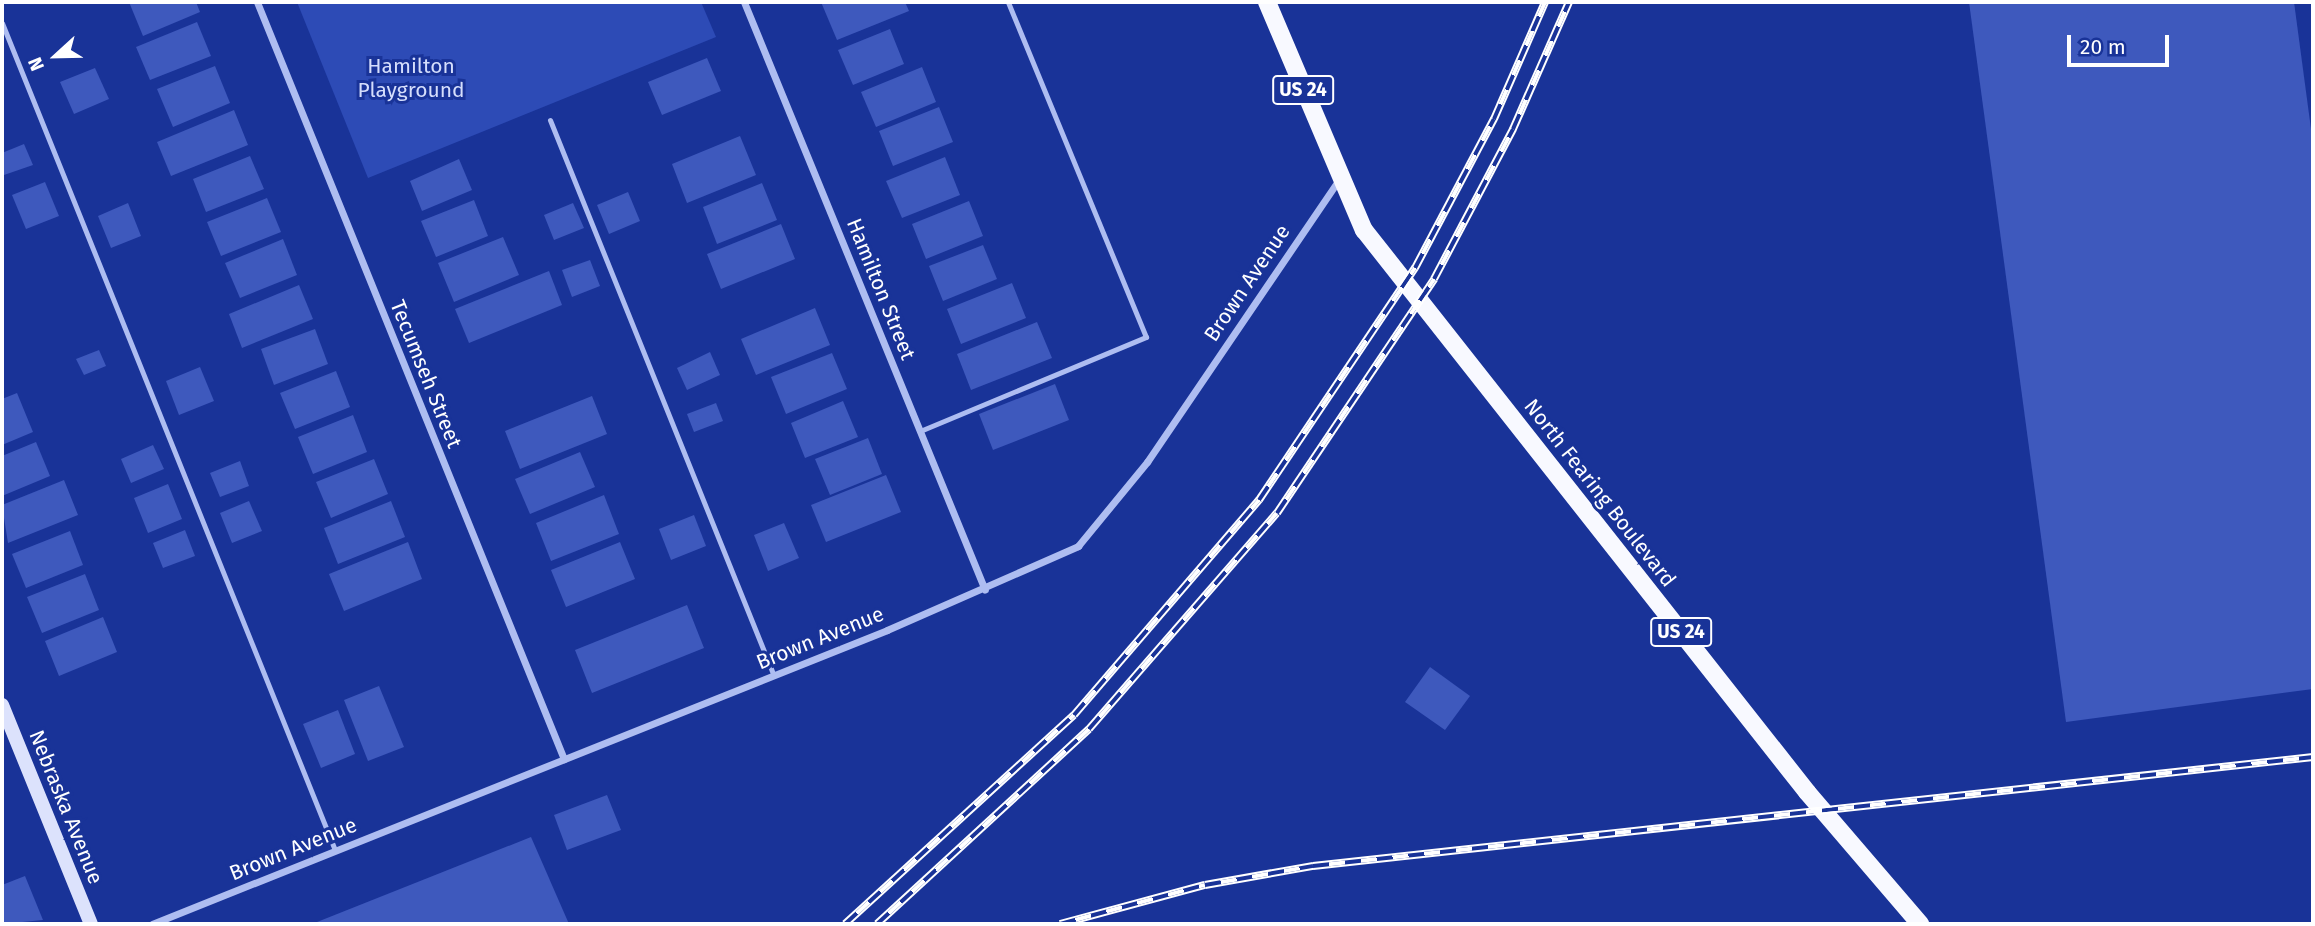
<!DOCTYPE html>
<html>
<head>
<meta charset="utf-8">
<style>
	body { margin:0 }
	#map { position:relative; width:2315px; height:926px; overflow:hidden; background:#193398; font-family:"Fira Sans",sans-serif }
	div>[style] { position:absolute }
	.green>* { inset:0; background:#2d4bb6 }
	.building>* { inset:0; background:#3e59bd }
	.lane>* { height:5px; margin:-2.5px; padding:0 2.5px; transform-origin:2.5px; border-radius:2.5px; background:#aebdf1 }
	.street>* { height:7px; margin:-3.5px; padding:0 3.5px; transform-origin:3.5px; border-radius:3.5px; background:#aebdf1 }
	.secondary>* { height:14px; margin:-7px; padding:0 7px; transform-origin:7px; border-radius:7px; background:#dce2fc }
	.primary>* { height:18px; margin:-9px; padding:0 9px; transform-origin:9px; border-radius:9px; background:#f8f9ff }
	.rail>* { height:8px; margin-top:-4px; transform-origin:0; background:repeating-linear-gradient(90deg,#193398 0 16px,#fff 0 32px); box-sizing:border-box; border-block:2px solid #fff }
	span { translate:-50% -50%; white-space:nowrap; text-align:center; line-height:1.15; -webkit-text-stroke:6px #193398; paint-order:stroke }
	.shield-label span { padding:2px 5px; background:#193398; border:2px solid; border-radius:5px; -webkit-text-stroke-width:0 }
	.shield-label { font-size:19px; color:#fff; font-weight:700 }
	.park-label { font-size:21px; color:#d5defc }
	.street-label { font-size:21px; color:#fff }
	.frame { position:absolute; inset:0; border:4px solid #fff; pointer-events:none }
	.north { position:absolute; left:21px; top:21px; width:70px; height:70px; -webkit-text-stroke:5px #193398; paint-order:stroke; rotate:248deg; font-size:19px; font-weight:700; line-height:28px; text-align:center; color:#fff }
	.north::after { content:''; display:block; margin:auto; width:24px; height:32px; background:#fff; clip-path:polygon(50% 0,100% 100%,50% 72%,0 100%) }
	.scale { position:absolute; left:2067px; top:35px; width:102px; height:32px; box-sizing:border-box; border:4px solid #fff; border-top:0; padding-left:9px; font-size:21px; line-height:24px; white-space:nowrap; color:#fff; -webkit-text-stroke:5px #193398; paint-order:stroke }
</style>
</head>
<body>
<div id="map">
	<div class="green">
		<i style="clip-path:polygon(297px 2px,701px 2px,716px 37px,368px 178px)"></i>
	</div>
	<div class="building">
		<i style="clip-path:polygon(129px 2px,196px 2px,200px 12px,143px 36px)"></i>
		<i style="clip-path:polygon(821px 2px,905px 2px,909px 11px,837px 40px)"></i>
		<i style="clip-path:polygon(1969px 2px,2294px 2px,2313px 144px,2313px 689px,2066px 722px)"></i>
		<i style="clip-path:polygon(197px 22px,211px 56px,150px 80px,136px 47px)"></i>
		<i style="clip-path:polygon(890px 29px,904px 64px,853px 85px,838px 50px)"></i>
		<i style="clip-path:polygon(707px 58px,721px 91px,662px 115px,648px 82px)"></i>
		<i style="clip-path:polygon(215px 66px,230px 103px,173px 127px,157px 89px)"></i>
		<i style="clip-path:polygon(922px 67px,936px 102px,876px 127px,861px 92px)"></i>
		<i style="clip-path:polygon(95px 68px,109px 99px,74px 114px,60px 82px)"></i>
		<i style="clip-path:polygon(939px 107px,953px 142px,893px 166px,879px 131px)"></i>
		<i style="clip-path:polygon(234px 110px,248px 145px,171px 176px,157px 142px)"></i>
		<i style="clip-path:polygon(740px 136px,756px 175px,687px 203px,672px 164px)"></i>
		<i style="clip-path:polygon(24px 144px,33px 165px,4px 175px,2px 153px)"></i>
		<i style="clip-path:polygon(250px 156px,264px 189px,206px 212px,193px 179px)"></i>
		<i style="clip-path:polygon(945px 157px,960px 195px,902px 218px,886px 181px)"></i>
		<i style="clip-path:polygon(459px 159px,472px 190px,422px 211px,410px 181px)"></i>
		<i style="clip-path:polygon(45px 182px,59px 216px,26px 229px,12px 195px)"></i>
		<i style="clip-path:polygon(762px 183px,777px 220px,717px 244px,703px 207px)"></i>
		<i style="clip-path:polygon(628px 192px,640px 221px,609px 234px,597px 205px)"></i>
		<i style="clip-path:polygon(267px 198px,281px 232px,221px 256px,207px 222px)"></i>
		<i style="clip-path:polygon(474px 200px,488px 236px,436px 257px,421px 221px)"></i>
		<i style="clip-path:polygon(969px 201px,983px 236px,926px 259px,912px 224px)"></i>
		<i style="clip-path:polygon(128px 203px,141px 236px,111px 248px,98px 216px)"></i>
		<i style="clip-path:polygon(573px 203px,584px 228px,554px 240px,544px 215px)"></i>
		<i style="clip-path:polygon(781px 224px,795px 259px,721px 289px,707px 254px)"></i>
		<i style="clip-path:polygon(503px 237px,519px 275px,454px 302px,438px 263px)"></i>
		<i style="clip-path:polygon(283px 239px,297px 275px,240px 298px,225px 263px)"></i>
		<i style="clip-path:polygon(983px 245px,997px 279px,943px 301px,929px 266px)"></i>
		<i style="clip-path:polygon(590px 260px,600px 286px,572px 297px,562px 270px)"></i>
		<i style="clip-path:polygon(549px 271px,562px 305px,469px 343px,455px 309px)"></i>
		<i style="clip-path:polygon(1012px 283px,1026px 318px,961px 344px,947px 309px)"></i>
		<i style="clip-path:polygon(299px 285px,313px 319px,242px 348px,229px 314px)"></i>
		<i style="clip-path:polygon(815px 308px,830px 345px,756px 375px,741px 339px)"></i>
		<i style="clip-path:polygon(1037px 322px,1052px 358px,971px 390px,957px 354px)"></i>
		<i style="clip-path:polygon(315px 329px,328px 364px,274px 385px,261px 349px)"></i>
		<i style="clip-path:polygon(99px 350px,106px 366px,84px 375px,76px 359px)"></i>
		<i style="clip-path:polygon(710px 352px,720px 375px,687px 390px,677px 368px)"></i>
		<i style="clip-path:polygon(832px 353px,847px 389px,786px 414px,771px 377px)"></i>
		<i style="clip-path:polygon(200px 367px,214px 401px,179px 415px,166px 381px)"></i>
		<i style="clip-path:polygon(336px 371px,350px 407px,295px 429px,280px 393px)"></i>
		<i style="clip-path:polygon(1055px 384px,1069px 420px,993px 450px,979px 414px)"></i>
		<i style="clip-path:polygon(17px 393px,33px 432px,2px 445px,2px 399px)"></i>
		<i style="clip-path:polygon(592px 396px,607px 434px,520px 469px,505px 431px)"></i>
		<i style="clip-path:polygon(843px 401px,858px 437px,805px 458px,791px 423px)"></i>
		<i style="clip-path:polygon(716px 403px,723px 421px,694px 432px,687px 414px)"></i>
		<i style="clip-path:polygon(353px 415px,367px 452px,313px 474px,298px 437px)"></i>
		<i style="clip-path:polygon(868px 438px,882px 474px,830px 495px,815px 459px)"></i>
		<i style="clip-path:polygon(36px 442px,50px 476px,2px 496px,2px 456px)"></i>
		<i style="clip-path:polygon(153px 445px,164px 469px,131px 483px,121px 459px)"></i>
		<i style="clip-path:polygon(580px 452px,595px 487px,530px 514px,515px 479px)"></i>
		<i style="clip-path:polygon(374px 459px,388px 494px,331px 518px,316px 482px)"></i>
		<i style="clip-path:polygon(240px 461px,249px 486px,220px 497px,210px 473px)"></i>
		<i style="clip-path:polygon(886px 475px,901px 512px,826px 542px,811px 505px)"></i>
		<i style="clip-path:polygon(64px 480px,78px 515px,8px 543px,2px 505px)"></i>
		<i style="clip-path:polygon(168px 484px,182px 519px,148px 533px,134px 498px)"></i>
		<i style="clip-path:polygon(604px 495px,619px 534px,551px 561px,536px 523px)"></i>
		<i style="clip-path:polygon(249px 501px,262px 531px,232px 543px,220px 513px)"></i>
		<i style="clip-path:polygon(391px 501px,405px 537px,338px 564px,324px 528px)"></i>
		<i style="clip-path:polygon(694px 515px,706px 546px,671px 560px,659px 529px)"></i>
		<i style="clip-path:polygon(784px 523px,799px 558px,768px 571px,754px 535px)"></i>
		<i style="clip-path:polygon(185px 530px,195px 556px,163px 568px,153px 543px)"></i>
		<i style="clip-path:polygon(70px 531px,83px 565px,26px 588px,12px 554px)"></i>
		<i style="clip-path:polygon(408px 542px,422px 579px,344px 611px,329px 574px)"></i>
		<i style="clip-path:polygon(620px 542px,635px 579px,566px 607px,551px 570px)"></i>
		<i style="clip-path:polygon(85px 574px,99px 610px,42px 633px,27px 597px)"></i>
		<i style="clip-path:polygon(687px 605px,704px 648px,592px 693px,575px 650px)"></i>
		<i style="clip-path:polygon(103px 617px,117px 652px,59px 676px,45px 641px)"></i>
		<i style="clip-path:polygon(1430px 667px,1470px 696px,1445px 730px,1405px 702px)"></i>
		<i style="clip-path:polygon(379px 686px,404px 747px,368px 761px,344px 700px)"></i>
		<i style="clip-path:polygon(338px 710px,355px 754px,321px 768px,303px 724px)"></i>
		<i style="clip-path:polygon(607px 795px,621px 830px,567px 850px,554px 815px)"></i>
		<i style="clip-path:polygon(531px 837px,569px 924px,312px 924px)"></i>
		<i style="clip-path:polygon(25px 876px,43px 920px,2px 924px,2px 885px)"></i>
	</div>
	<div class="lane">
		<i style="left:2px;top:23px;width:892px;rotate:68.07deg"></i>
		<i style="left:550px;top:120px;width:599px;rotate:68.06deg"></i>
		<i style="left:920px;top:431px;width:245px;rotate:-22.6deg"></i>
		<i style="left:1146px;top:337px;width:362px;rotate:-112.4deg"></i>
	</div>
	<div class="street">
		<i style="left:257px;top:2px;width:817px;rotate:67.93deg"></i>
		<i style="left:744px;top:2px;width:635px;rotate:67.71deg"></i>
		<i style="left:152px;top:924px;width:792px;rotate:-21.8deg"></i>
		<i style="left:887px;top:630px;width:209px;rotate:-23.7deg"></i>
		<i style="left:1078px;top:546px;width:109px;rotate:-50.6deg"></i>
		<i style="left:1147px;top:462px;width:342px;rotate:-55.8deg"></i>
	</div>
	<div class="secondary">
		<i style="left:2px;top:705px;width:236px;rotate:67.9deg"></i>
	</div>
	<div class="primary">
		<i style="left:1267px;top:2px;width:248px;rotate:67deg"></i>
		<i style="left:1364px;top:230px;width:716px;rotate:51.75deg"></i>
		<i style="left:1807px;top:792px;width:174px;rotate:49.4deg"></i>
	</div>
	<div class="rail">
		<i style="left:845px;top:924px;width:310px;rotate:-42.4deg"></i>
		<i style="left:1074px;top:715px;width:284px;rotate:-49.3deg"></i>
		<i style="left:1259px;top:500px;width:280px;rotate:-56.1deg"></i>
		<i style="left:1415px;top:268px;width:169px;rotate:-62.1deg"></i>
		<i style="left:1494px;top:119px;width:128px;rotate:-66.4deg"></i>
		<i style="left:877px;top:924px;width:288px;rotate:-42.6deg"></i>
		<i style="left:1089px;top:729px;width:286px;rotate:-49deg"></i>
		<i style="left:1277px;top:513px;width:282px;rotate:-56.1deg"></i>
		<i style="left:1434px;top:279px;width:170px;rotate:-62.2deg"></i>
		<i style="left:1513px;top:129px;width:139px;rotate:-66.2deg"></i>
		<i style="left:1060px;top:924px;width:150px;rotate:-15.1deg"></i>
		<i style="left:1205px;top:885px;width:110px;rotate:-10deg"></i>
		<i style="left:1313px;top:866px;width:1006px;rotate:-6.22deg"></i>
	</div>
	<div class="shield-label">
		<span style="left:1303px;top:90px">US 24</span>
		<span style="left:1681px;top:632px">US 24</span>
	</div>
	<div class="park-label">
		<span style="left:411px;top:78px">Hamilton<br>Playground</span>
	</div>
	<div class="street-label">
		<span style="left:1247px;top:283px;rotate:-56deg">Brown Avenue</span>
		<span style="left:881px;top:289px;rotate:68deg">Hamilton Street</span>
		<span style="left:426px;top:374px;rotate:68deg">Tecumseh Street</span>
		<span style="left:1600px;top:493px;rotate:52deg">North Fearing Boulevard</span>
		<span style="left:820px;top:638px;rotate:-22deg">Brown Avenue</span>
		<span style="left:66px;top:807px;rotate:68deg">Nebraska Avenue</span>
		<span style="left:293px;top:849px;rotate:-22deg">Brown Avenue</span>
	</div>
	<div class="frame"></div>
	<div class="north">N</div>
	<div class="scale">20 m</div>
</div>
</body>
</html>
